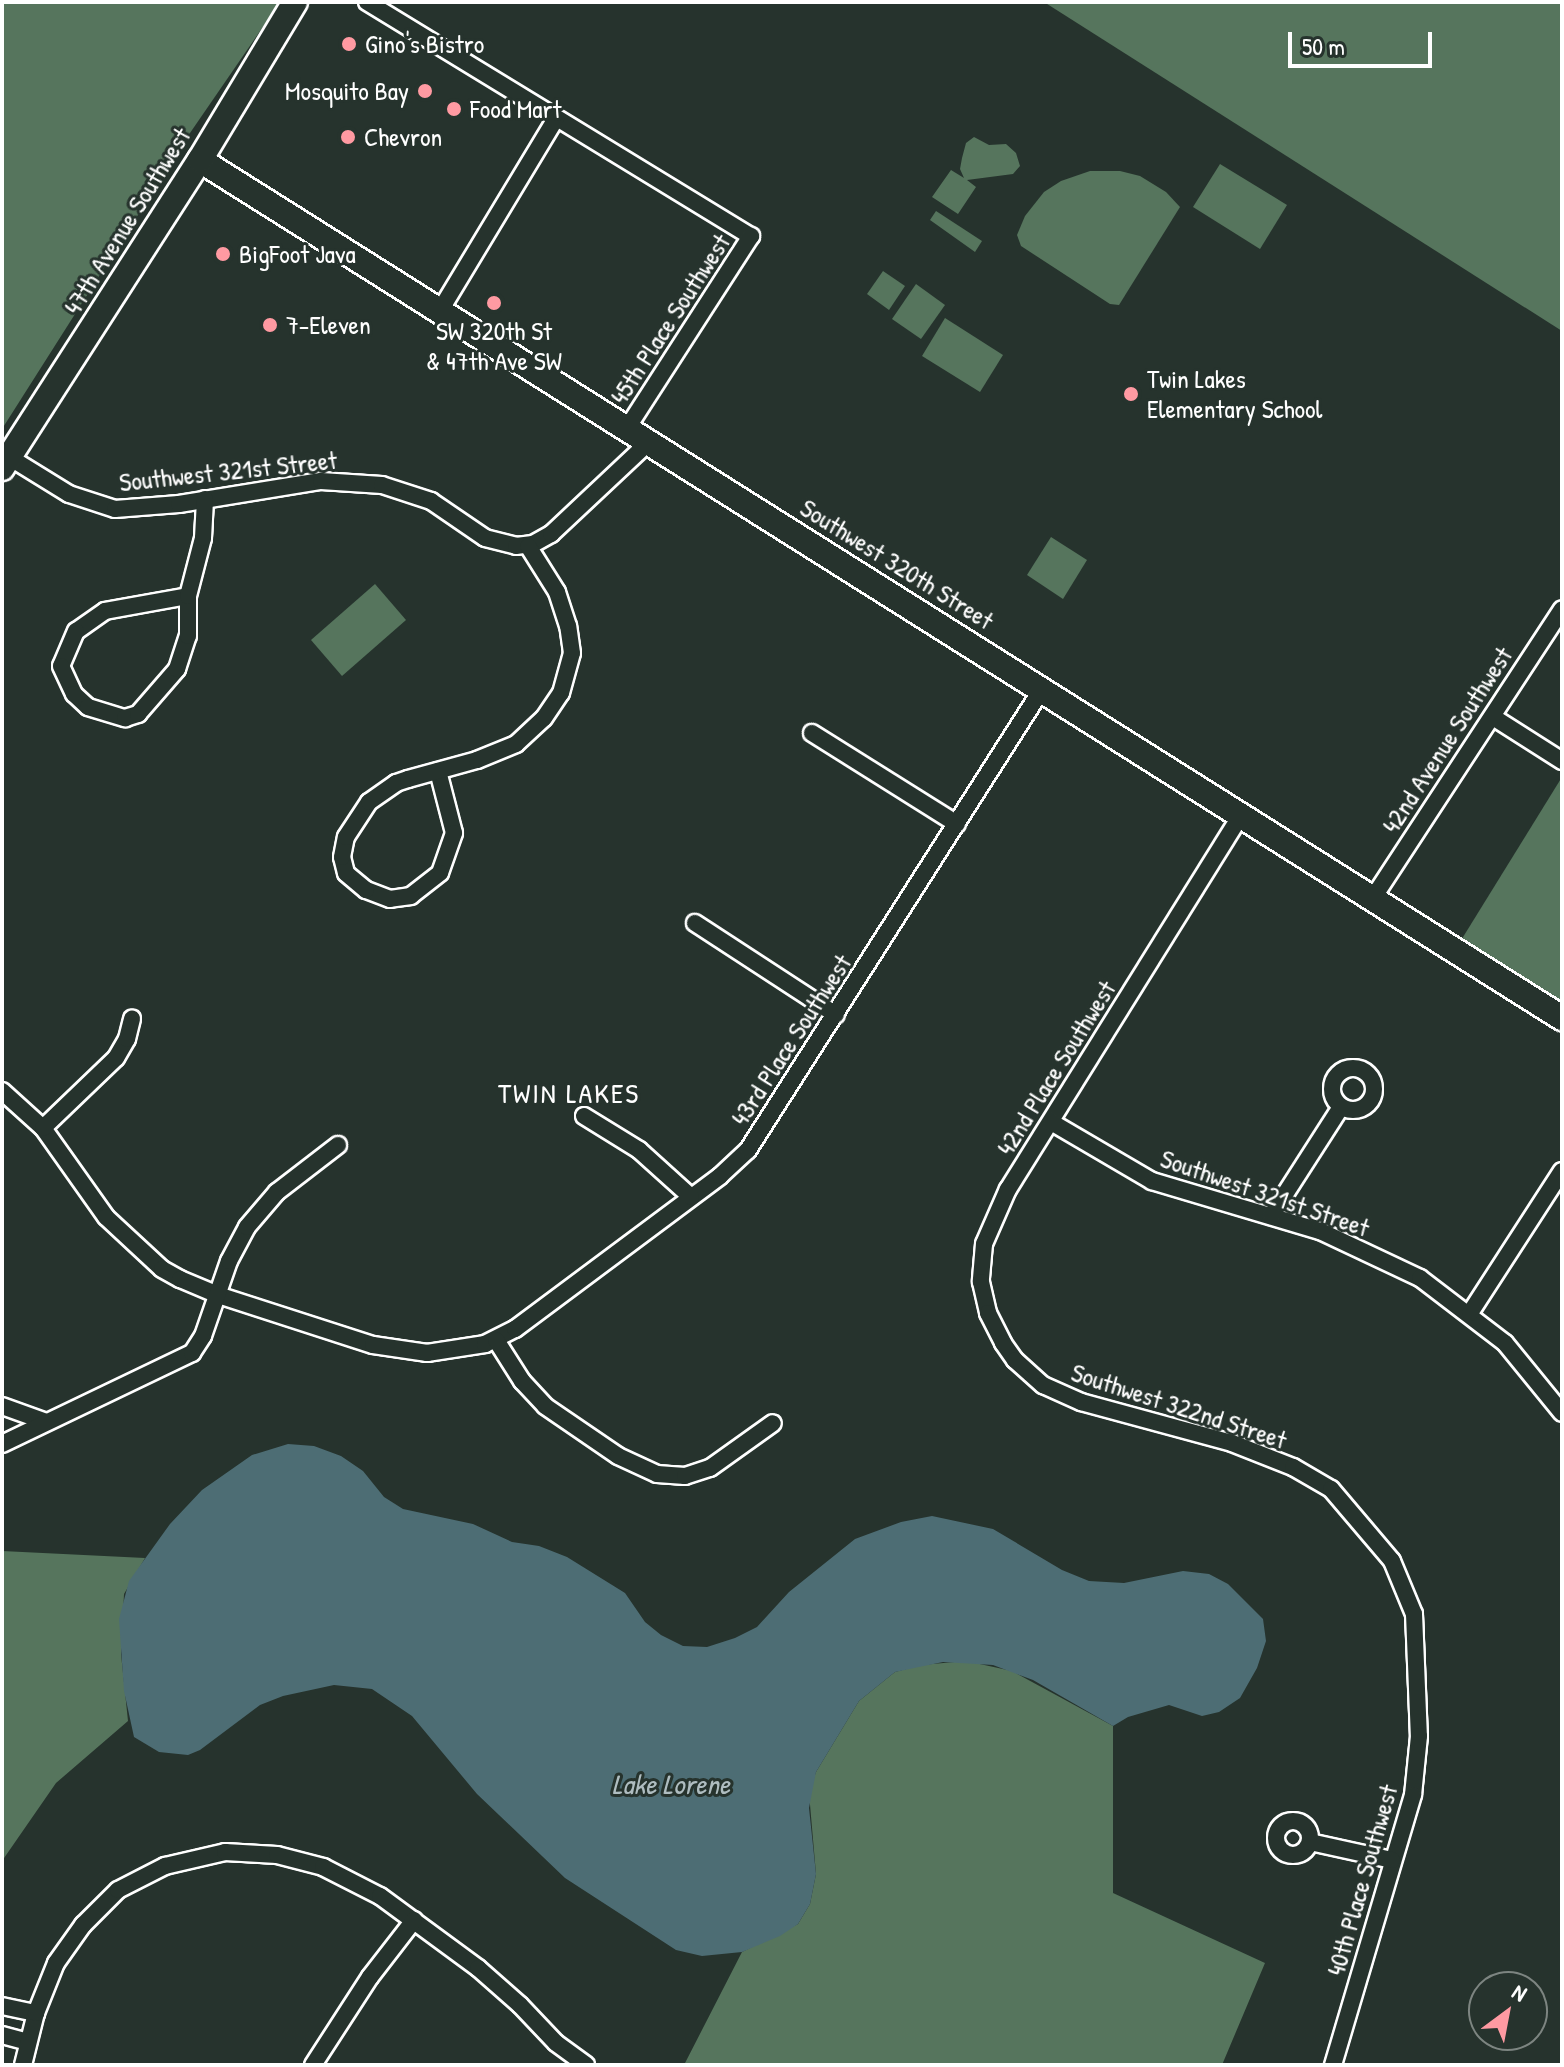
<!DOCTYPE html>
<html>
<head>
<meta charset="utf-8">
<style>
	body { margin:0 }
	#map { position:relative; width:1564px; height:2067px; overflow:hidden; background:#26332d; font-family:"Patrick Hand",sans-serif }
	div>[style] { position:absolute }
	.green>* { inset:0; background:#56755d }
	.water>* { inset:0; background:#4d6d74 }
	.roads { filter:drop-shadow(2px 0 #fff) drop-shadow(-2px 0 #fff) drop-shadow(0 2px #fff) drop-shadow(0 -2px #fff) }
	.minor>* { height:16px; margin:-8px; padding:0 8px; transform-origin:8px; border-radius:8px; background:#26332d }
	.minor>.ring { margin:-8px; padding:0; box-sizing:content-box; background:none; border:16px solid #26332d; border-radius:50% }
	.secondary>* { height:24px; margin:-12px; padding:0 12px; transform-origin:12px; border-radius:12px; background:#26332d }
	.dots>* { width:22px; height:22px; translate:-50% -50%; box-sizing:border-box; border:4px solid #26332d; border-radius:50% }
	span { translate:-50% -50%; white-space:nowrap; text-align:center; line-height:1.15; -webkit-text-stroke:6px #26332d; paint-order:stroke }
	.poi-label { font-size:26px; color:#fff }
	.left { translate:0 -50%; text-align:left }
	.right { translate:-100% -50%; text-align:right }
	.street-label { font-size:26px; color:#fff }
	.neighbourhood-label { font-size:28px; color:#fff; letter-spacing:2px }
	.water-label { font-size:28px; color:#afbdc0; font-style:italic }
	.frame { position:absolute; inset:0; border:4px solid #fff; pointer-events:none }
	.north { position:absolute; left:1468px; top:1971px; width:80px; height:80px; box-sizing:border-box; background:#26332d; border:2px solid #7d8581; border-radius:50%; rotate:32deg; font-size:22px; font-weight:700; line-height:32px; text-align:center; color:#fff }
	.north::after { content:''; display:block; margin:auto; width:28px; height:36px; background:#ff9aa2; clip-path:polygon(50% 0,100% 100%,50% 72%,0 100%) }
	.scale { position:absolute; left:1288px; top:32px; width:144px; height:36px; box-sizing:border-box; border:4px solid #fff; border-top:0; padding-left:10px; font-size:24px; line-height:28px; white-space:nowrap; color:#fff; -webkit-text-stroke:6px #26332d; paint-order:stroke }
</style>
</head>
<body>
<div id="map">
	<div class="green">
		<i style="clip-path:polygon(2px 2px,280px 2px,190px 133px,2px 429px)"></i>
		<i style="clip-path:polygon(1044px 2px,1562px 2px,1562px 331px)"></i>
		<i style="clip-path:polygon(974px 137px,989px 145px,1006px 144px,1016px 153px,1020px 166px,1013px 174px,967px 180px,976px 187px,958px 214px,932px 197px,951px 170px,964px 178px,960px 169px,962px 158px,966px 143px)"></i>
		<i style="clip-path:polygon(1220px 164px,1287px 205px,1260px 249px,1193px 207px)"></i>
		<i style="clip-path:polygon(1090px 171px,1120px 171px,1140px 176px,1166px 192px,1180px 207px,1119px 305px,1110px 304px,1021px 246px,1017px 235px,1025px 216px,1044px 192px,1061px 181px)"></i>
		<i style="clip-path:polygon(936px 211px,982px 241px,975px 252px,930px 220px)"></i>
		<i style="clip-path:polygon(883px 271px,905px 286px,889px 310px,867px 294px)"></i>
		<i style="clip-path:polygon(916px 284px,945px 305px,921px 339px,892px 319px)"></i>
		<i style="clip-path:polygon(945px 318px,1003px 355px,980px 392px,922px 356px)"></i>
		<i style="clip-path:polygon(1051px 537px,1087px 560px,1063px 599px,1027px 575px)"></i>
		<i style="clip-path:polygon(375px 584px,406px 620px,342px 676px,311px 640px)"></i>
		<i style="clip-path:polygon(1562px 777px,1562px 1018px,1455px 950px)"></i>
		<i style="clip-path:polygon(2px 1551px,145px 1558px,124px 1594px,121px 1654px,128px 1721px,56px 1783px,2px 1861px)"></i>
		<i style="clip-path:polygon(966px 1661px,1012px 1671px,1113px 1726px,1113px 1893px,1265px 1963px,1222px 2065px,684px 2065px,742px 1952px,798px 1924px,810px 1904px,816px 1874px,809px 1793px,816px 1772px,859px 1701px,895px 1672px,921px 1665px)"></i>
	</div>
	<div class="water">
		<i style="clip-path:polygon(288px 1444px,314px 1446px,341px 1456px,363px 1471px,384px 1497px,403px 1509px,473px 1524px,512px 1542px,539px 1546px,567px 1557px,625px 1593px,645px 1622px,661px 1635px,683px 1646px,707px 1647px,735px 1638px,757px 1627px,789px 1592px,855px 1539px,901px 1522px,932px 1516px,993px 1529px,1062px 1570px,1089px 1581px,1124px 1583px,1183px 1571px,1209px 1574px,1228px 1584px,1263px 1619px,1266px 1641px,1257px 1668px,1240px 1698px,1219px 1712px,1202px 1716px,1169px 1705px,1128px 1717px,1113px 1726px,1033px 1680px,993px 1665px,943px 1662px,895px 1672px,859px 1701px,816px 1772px,809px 1808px,816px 1874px,810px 1904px,798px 1924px,780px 1936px,742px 1952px,702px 1956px,676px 1950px,565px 1878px,477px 1794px,412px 1716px,372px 1689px,334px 1685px,283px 1696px,260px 1705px,200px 1750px,188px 1755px,159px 1752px,134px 1737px,124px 1691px,119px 1619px,129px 1581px,170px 1524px,202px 1490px,252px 1455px)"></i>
	</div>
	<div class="roads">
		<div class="minor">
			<i style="left:367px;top:2px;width:450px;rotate:31.4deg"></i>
			<i style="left:751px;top:236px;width:227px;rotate:122.8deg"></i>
			<i style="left:441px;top:309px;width:223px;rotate:-58.9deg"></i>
			<i style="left:9px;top:457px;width:70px;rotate:31.7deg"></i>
			<i style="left:69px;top:494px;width:48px;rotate:18.1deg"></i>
			<i style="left:115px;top:509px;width:64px;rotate:-4.5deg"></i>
			<i style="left:179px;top:504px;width:144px;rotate:-9.2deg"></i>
			<i style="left:321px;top:481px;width:61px;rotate:3.8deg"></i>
			<i style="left:382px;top:485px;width:52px;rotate:18.1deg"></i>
			<i style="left:431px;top:501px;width:65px;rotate:34.4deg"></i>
			<i style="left:485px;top:538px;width:32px;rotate:14deg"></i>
			<i style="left:516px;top:546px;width:17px;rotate:-7deg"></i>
			<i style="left:533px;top:544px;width:21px;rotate:-29deg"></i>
			<i style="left:551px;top:534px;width:136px;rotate:-43.2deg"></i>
			<i style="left:188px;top:596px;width:84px;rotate:169.8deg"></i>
			<i style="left:105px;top:611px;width:35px;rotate:145deg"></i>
			<i style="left:76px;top:631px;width:38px;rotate:113deg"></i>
			<i style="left:61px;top:666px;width:31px;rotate:65deg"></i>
			<i style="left:74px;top:694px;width:19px;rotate:43deg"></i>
			<i style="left:88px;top:707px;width:39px;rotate:17deg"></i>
			<i style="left:125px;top:718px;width:14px;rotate:-17deg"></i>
			<i style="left:138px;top:714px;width:60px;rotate:-49.1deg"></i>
			<i style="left:177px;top:669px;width:35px;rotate:-72deg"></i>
			<i style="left:188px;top:636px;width:40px;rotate:-90deg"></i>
			<i style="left:188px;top:596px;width:60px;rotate:-75.5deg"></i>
			<i style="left:203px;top:538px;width:39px;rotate:-87deg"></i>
			<i style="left:1493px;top:717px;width:82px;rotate:32.5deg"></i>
			<i style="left:812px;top:733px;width:171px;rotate:32.1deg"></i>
			<i style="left:438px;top:771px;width:64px;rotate:75.5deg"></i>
			<i style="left:454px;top:833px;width:42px;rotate:109.3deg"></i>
			<i style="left:440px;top:873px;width:37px;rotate:142deg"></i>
			<i style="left:411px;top:896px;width:21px;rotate:172deg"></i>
			<i style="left:390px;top:899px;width:26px;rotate:-159deg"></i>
			<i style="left:366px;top:890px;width:26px;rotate:-140deg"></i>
			<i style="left:346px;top:873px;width:16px;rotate:-104deg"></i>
			<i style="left:342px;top:857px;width:20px;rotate:-79deg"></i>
			<i style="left:346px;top:837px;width:42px;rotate:-56.7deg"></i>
			<i style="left:369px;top:802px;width:33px;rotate:-35deg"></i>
			<i style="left:396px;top:783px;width:13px;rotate:-18deg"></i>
			<i style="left:408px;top:779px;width:72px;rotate:-15.4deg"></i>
			<i style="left:477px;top:760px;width:42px;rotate:-22.3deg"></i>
			<i style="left:516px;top:744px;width:38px;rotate:-43deg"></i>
			<i style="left:544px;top:718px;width:30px;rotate:-56deg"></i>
			<i style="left:561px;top:693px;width:41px;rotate:-74.6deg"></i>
			<i style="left:572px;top:653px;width:27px;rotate:-98deg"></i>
			<i style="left:568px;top:626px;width:36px;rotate:-108deg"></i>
			<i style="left:557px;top:592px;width:54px;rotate:-122.2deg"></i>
			<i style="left:1241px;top:815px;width:441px;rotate:121.9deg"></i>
			<i style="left:1008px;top:1189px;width:60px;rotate:113.6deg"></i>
			<i style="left:984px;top:1244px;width:38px;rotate:95deg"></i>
			<i style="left:981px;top:1282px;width:32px;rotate:77deg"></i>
			<i style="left:988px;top:1313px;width:34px;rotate:63deg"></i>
			<i style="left:1003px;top:1343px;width:21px;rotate:55deg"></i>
			<i style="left:1015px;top:1360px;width:38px;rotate:42deg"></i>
			<i style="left:1043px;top:1385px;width:42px;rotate:24.1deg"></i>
			<i style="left:1081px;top:1402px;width:156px;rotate:15.2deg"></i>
			<i style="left:1232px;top:1443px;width:66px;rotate:21.5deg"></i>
			<i style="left:1293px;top:1467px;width:44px;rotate:30.1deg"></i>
			<i style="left:1331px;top:1489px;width:94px;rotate:49.7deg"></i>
			<i style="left:1392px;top:1561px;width:57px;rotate:67.5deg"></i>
			<i style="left:1414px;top:1614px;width:122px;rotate:87.7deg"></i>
			<i style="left:1419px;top:1736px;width:59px;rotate:95.8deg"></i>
			<i style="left:1413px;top:1795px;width:282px;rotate:106.5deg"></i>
			<i style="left:1373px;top:898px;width:345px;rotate:-56.8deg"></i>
			<i style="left:695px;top:923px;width:168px;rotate:33.1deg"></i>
			<i class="ring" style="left:1332px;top:1068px;width:26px;height:26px"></i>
			<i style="left:2px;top:1091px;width:55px;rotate:42.1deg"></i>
			<i style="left:43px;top:1128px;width:109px;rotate:54.7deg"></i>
			<i style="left:106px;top:1217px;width:76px;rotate:42.9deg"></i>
			<i style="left:162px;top:1269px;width:21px;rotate:29deg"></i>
			<i style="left:180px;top:1279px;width:41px;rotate:22.8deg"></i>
			<i style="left:218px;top:1295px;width:163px;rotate:17.9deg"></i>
			<i style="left:373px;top:1345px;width:55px;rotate:8.4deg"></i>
			<i style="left:427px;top:1353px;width:59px;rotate:-8.8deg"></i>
			<i style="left:485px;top:1344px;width:34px;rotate:-27deg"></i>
			<i style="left:515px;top:1329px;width:256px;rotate:-36.7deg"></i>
			<i style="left:720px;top:1176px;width:38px;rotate:-43deg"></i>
			<i style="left:748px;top:1150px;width:547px;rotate:-57.47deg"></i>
			<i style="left:584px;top:1116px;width:65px;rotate:31.7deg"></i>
			<i style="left:639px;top:1150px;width:70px;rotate:42.1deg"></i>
			<i style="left:1051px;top:1122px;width:117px;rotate:30.3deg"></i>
			<i style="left:1152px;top:1181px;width:175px;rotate:16.6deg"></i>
			<i style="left:1320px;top:1231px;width:110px;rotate:25.2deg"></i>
			<i style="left:1420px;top:1278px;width:107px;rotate:37.4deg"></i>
			<i style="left:1505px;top:1343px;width:90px;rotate:50.8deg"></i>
			<i style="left:43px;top:1128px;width:101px;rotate:-43.8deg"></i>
			<i style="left:116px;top:1058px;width:22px;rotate:-60deg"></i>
			<i style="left:127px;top:1039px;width:21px;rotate:-76deg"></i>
			<i style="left:1271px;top:1216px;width:130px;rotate:-57.3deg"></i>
			<i style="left:1470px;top:1313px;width:169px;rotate:-57.1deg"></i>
			<i style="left:496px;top:1340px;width:49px;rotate:57.6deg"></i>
			<i style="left:522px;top:1381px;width:34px;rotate:47deg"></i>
			<i style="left:545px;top:1406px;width:88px;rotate:34.4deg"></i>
			<i style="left:618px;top:1456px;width:43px;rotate:24.8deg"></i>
			<i style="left:657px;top:1474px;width:28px;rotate:4deg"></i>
			<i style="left:685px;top:1476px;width:26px;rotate:-18deg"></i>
			<i style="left:710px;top:1468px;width:77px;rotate:-35.5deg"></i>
			<i style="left:2px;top:1406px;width:45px;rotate:19.7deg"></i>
			<i style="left:2px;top:1444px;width:211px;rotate:-25.6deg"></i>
			<i style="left:192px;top:1353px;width:20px;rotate:-57deg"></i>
			<i style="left:203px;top:1336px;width:79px;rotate:-70.9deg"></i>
			<i style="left:229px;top:1261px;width:38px;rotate:-62deg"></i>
			<i style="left:247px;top:1227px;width:46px;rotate:-49.4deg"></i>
			<i style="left:277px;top:1192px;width:77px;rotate:-37.6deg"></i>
			<i class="ring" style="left:1276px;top:1821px;width:18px;height:18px"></i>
			<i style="left:1310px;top:1842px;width:84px;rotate:12.4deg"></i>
			<i style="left:2px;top:2006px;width:35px;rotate:12deg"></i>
			<i style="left:2px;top:2035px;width:27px;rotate:15deg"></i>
			<i style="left:23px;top:2065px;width:54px;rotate:-76deg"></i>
			<i style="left:36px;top:2013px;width:54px;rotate:-68.2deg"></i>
			<i style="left:56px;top:1963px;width:47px;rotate:-54.6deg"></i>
			<i style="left:83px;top:1925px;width:49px;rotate:-45deg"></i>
			<i style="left:118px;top:1890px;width:53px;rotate:-27.1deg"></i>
			<i style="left:165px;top:1866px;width:62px;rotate:-13.1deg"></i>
			<i style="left:225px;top:1852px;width:52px;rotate:3.3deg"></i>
			<i style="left:277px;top:1855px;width:48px;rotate:14.6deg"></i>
			<i style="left:323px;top:1867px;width:64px;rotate:27deg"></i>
			<i style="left:380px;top:1896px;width:122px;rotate:36.3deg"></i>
			<i style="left:478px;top:1968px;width:56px;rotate:41.4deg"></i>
			<i style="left:520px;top:2005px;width:52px;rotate:46.5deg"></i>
			<i style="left:556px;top:2043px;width:37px;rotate:36deg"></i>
			<i style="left:313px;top:2065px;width:105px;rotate:-57.1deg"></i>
			<i style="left:370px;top:1977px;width:72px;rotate:-52.3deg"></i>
		</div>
		<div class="secondary">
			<i style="left:200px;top:160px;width:1610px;rotate:32.21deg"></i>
			<i style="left:2px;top:468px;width:366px;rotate:-57.3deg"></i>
			<i style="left:200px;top:160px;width:184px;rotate:-59deg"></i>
		</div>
	</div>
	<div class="dots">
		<i style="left:349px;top:44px;background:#ff9aa2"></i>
		<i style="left:425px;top:91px;background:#ff9aa2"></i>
		<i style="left:454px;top:109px;background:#ff9aa2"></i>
		<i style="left:348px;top:137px;background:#ff9aa2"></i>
		<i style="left:223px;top:254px;background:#ff9aa2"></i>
		<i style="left:494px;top:303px;background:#ff9aa2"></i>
		<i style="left:270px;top:325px;background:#ff9aa2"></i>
		<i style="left:1131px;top:394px;background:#ff9aa2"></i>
	</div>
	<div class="poi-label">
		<span class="left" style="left:365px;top:44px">Gino's Bistro</span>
		<span class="right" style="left:409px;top:91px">Mosquito Bay</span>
		<span class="left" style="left:470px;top:109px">Food Mart</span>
		<span class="left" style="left:364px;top:137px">Chevron</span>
		<span class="left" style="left:239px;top:254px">BigFoot Java</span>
		<span class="left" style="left:286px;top:325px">7-Eleven</span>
		<span style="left:494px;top:346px">SW 320th St<br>&amp; 47th Ave SW</span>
		<span class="left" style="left:1147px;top:394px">Twin Lakes<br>Elementary School</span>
	</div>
	<div class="street-label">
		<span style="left:127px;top:221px;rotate:-58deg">47th Avenue Southwest</span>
		<span style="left:670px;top:319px;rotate:-57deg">45th Place Southwest</span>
		<span style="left:228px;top:471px;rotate:-6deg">Southwest 321st Street</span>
		<span style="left:897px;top:564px;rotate:32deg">Southwest 320th Street</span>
		<span style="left:1447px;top:740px;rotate:-57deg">42nd Avenue Southwest</span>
		<span style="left:791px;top:1040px;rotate:-57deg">43rd Place Southwest</span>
		<span style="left:1056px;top:1068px;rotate:-58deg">42nd Place Southwest</span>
		<span style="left:1265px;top:1193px;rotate:19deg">Southwest 321st Street</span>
		<span style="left:1179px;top:1406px;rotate:18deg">Southwest 322nd Street</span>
		<span style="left:1362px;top:1880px;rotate:-74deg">40th Place Southwest</span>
	</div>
	<div class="neighbourhood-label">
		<span style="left:569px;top:1093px">TWIN LAKES</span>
	</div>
	<div class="water-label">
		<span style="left:671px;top:1784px">Lake Lorene</span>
	</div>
	<div class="frame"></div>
	<div class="north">N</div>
	<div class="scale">50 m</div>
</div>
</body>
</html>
